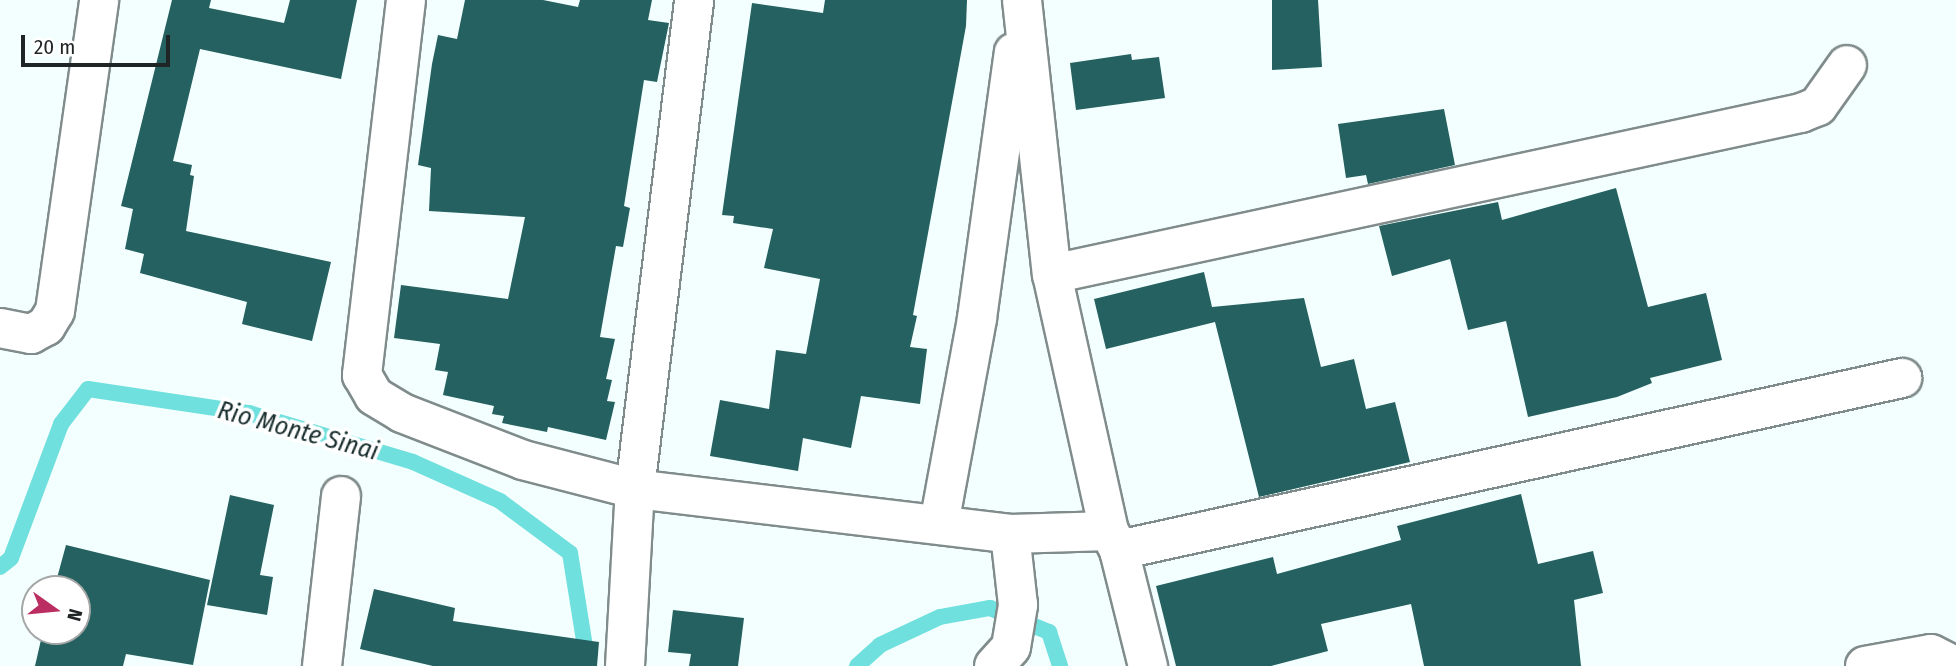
<!DOCTYPE html>
<html>
<head>
<meta charset="utf-8">
<style>
	body { margin:0 }
	#map { position:relative; width:1956px; height:666px; overflow:hidden; background:#f2fffe; font-family:"Fira Sans Condensed",sans-serif }
	div>[style] { position:absolute }
	.stream>* { height:16px; margin:-8px; padding:0 8px; transform-origin:8px; border-radius:8px; background:#6fe0dd }
	.building>* { inset:0; background:#246160 }
	.roads { filter:drop-shadow(2px 0 #808c8b) drop-shadow(-2px 0 #808c8b) drop-shadow(0 2px #808c8b) drop-shadow(0 -2px #808c8b) }
	.minor>* { height:38px; margin:-19px; padding:0 19px; transform-origin:19px; border-radius:19px; background:#fff }
	span { translate:-50% -50%; white-space:nowrap; text-align:center; line-height:1.15; -webkit-text-stroke:7px #fff; paint-order:stroke }
	.water-label { font-size:26px; color:#1a2f2e; font-style:italic }
	.north { position:absolute; left:21px; top:575px; width:70px; height:70px; box-sizing:border-box; background:#fff; border:2px solid #a5a7a7; border-radius:50%; rotate:105deg; font-size:19px; font-weight:700; line-height:28px; text-align:center; color:#1f2424 }
	.north::after { content:''; display:block; margin:auto; width:24px; height:32px; background:#bb2e61; clip-path:polygon(50% 0,100% 100%,50% 72%,0 100%) }
	.scale { position:absolute; left:21px; top:35px; width:149px; height:32px; box-sizing:border-box; border:4px solid #1f2424; border-top:0; padding-left:9px; font-size:21px; line-height:24px; white-space:nowrap; color:#1f2424; -webkit-text-stroke:5px #fff; paint-order:stroke }
</style>
</head>
<body>
<div id="map">
	<div class="stream">
		<i style="left:0;top:567px;width:14px;rotate:-39deg"></i>
		<i style="left:11px;top:558px;width:143px;rotate:-69.5deg"></i>
		<i style="left:61px;top:424px;width:44px;rotate:-52.4deg"></i>
		<i style="left:88px;top:389px;width:163px;rotate:8.5deg"></i>
		<i style="left:249px;top:413px;width:171px;rotate:16.6deg"></i>
		<i style="left:413px;top:462px;width:95px;rotate:24.1deg"></i>
		<i style="left:500px;top:501px;width:87px;rotate:36.6deg"></i>
		<i style="left:570px;top:553px;width:114px;rotate:80.9deg"></i>
		<i style="left:857px;top:666px;width:31px;rotate:-42deg"></i>
		<i style="left:880px;top:645px;width:66px;rotate:-25deg"></i>
		<i style="left:940px;top:617px;width:51px;rotate:-10.2deg"></i>
		<i style="left:990px;top:608px;width:64px;rotate:22.1deg"></i>
		<i style="left:1049px;top:632px;width:36px;rotate:72deg"></i>
	</div>
	<div class="building">
		<i style="clip-path:polygon(172px 0,211px 0,209px 8px,284px 23px,290px 0,357px 0,341px 79px,200px 49px,173px 161px,192px 165px,190px 175px,194px 176px,186px 231px,331px 262px,312px 341px,242px 324px,247px 302px,140px 273px,144px 254px,125px 249px,133px 209px,121px 206px)"></i>
		<i style="clip-path:polygon(465px 0,543px 0,578px 7px,580px 0,652px 0,648px 20px,669px 23px,657px 82px,644px 80px,624px 206px,630px 208px,623px 247px,616px 246px,600px 337px,615px 339px,606px 379px,612px 380px,607px 401px,615px 402px,606px 440px,548px 427px,547px 432px,502px 423px,504px 416px,492px 414px,494px 406px,443px 395px,448px 372px,435px 370px,440px 344px,394px 338px,401px 285px,508px 299px,525px 217px,429px 211px,431px 168px,418px 165px,432px 64px,438px 35px,457px 39px)"></i>
		<i style="clip-path:polygon(825px 0,967px 0,966px 26px,913px 315px,917px 316px,910px 347px,927px 349px,920px 404px,861px 396px,851px 448px,803px 438px,798px 471px,710px 456px,720px 400px,769px 409px,776px 350px,806px 354px,820px 279px,764px 268px,773px 229px,733px 223px,734px 216px,722px 215px,752px 3px,823px 13px)"></i>
		<i style="clip-path:polygon(1272px 0,1318px 0,1322px 67px,1272px 70px)"></i>
		<i style="clip-path:polygon(1131px 54px,1132px 60px,1159px 57px,1165px 98px,1076px 110px,1070px 63px)"></i>
		<i style="clip-path:polygon(1444px 109px,1455px 165px,1368px 184px,1366px 175px,1346px 178px,1338px 124px)"></i>
		<i style="clip-path:polygon(1616px 188px,1648px 307px,1706px 293px,1722px 360px,1650px 378px,1652px 383px,1617px 397px,1528px 417px,1506px 321px,1468px 330px,1450px 259px,1392px 276px,1379px 226px,1498px 202px,1502px 220px)"></i>
		<i style="clip-path:polygon(1204px 272px,1212px 307px,1304px 298px,1321px 367px,1354px 359px,1366px 409px,1395px 402px,1410px 462px,1259px 497px,1215px 322px,1106px 349px,1094px 299px)"></i>
		<i style="clip-path:polygon(1521px 494px,1538px 564px,1593px 551px,1603px 593px,1574px 600px,1581px 666px,1424px 666px,1411px 604px,1321px 624px,1328px 651px,1271px 666px,1176px 666px,1156px 586px,1273px 557px,1277px 574px,1401px 540px,1397px 526px)"></i>
		<i style="clip-path:polygon(230px 495px,274px 505px,260px 575px,273px 577px,267px 615px,207px 605px)"></i>
		<i style="clip-path:polygon(66px 545px,210px 580px,193px 665px,126px 654px,123px 666px,35px 666px,43px 631px,77px 631px,77px 589px,54px 589px)"></i>
		<i style="clip-path:polygon(374px 589px,455px 608px,453px 621px,599px 642px,597px 666px,433px 666px,360px 649px)"></i>
		<i style="clip-path:polygon(673px 610px,744px 618px,738px 666px,689px 666px,691px 654px,668px 652px)"></i>
	</div>
	<div class="roads">
		<div class="minor">
			<i style="left:406px;top:0;width:378px;rotate:96.7deg"></i>
			<i style="left:362px;top:375px;width:24px;rotate:60deg"></i>
			<i style="left:374px;top:396px;width:33px;rotate:31deg"></i>
			<i style="left:402px;top:413px;width:130px;rotate:21.2deg"></i>
			<i style="left:523px;top:460px;width:116px;rotate:14.5deg"></i>
			<i style="left:635px;top:489px;width:378px;rotate:6.8deg"></i>
			<i style="left:1010px;top:534px;width:99px;rotate:-1.7deg"></i>
			<i style="left:1022px;top:0;width:276px;rotate:83.8deg"></i>
			<i style="left:1052px;top:274px;width:263px;rotate:77.5deg"></i>
			<i style="left:1109px;top:531px;width:21px;rotate:62deg"></i>
			<i style="left:1119px;top:550px;width:120px;rotate:76deg"></i>
			<i style="left:1052px;top:274px;width:766px;rotate:-12.13deg"></i>
			<i style="left:1801px;top:113px;width:18px;rotate:-22deg"></i>
			<i style="left:1818px;top:106px;width:50px;rotate:-54.7deg"></i>
			<i style="left:0;top:328px;width:32px;rotate:11deg"></i>
			<i style="left:31px;top:334px;width:17px;rotate:-28deg"></i>
			<i style="left:46px;top:326px;width:17px;rotate:-59deg"></i>
			<i style="left:55px;top:311px;width:314px;rotate:-81.9deg"></i>
			<i style="left:939px;top:524px;width:209px;rotate:-79.5deg"></i>
			<i style="left:977px;top:318px;width:268px;rotate:-82.1deg"></i>
			<i style="left:1119px;top:550px;width:802px;rotate:-12.39deg"></i>
			<i style="left:322px;top:666px;width:171px;rotate:-83.6deg"></i>
			<i style="left:625px;top:666px;width:177px;rotate:-86.8deg"></i>
			<i style="left:635px;top:489px;width:493px;rotate:-83.1deg"></i>
			<i style="left:994px;top:666px;width:25px;rotate:-48deg"></i>
			<i style="left:1011px;top:647px;width:43px;rotate:-80.5deg"></i>
			<i style="left:1018px;top:605px;width:71px;rotate:-96.4deg"></i>
			<i style="left:1865px;top:666px;width:67px;rotate:-10.3deg"></i>
			<i style="left:1931px;top:654px;width:27px;rotate:27deg"></i>
		</div>
	</div>
	<div class="water-label">
		<span style="left:298px;top:431px;rotate:15deg">Rio Monte Sinai</span>
	</div>
	<div class="north">N</div>
	<div class="scale">20 m</div>
</div>
</body>
</html>
